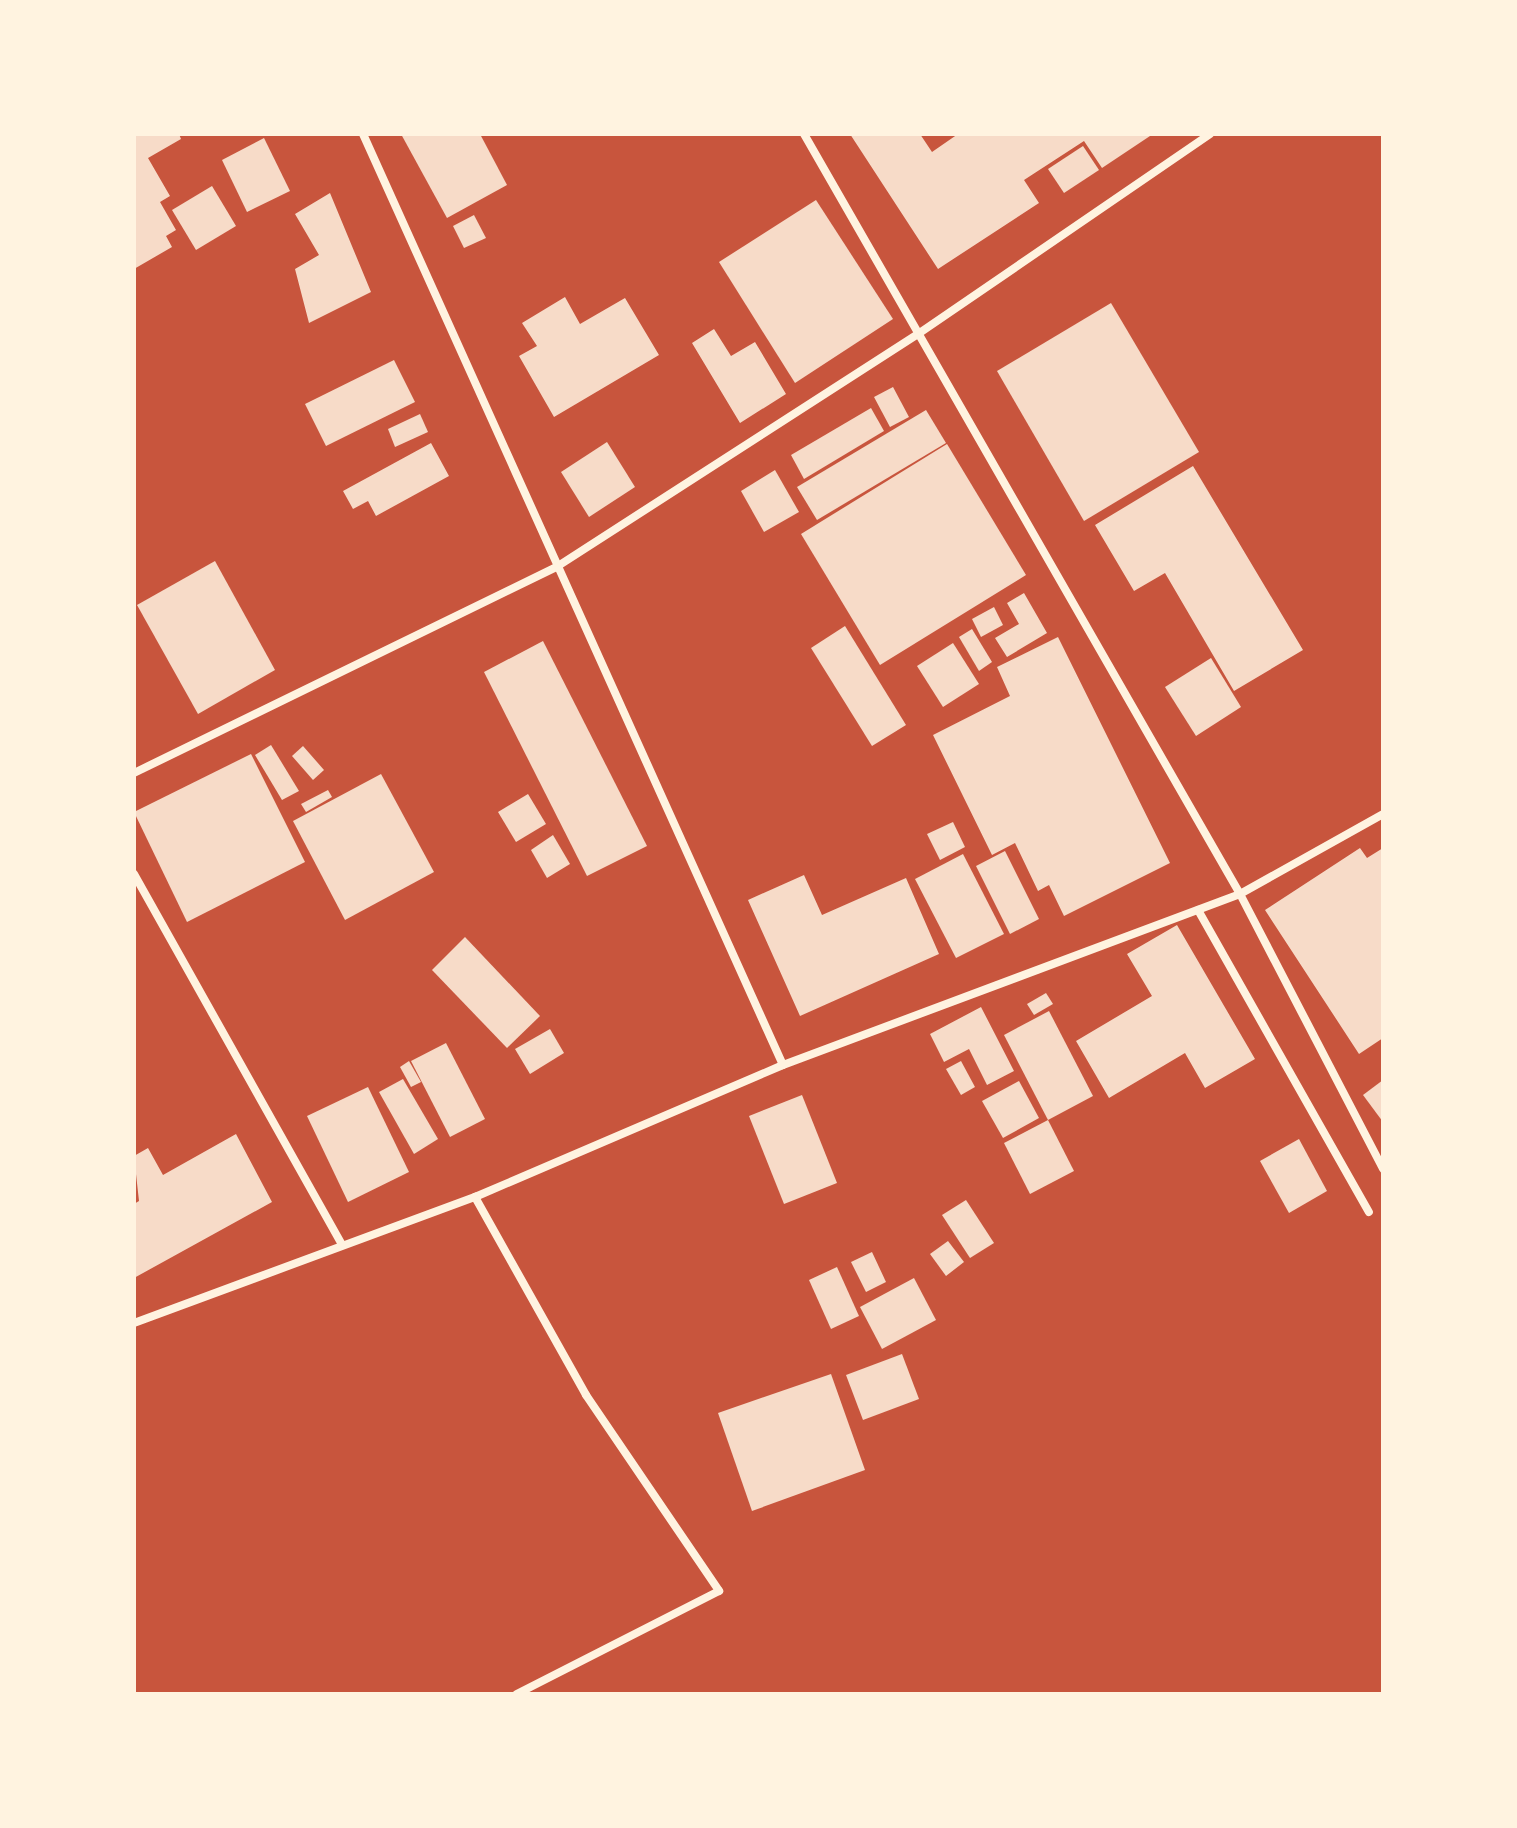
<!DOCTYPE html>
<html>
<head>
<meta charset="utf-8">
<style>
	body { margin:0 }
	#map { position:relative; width:1517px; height:1828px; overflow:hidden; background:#c8553d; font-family:Overpass,sans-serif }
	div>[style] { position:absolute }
	.building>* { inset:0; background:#f7dbc8 }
	.minor>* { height:8px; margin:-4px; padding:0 4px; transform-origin:4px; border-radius:4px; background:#fff3e0 }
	span { translate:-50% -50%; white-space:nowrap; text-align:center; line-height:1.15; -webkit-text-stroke:6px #fff3e0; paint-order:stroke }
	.frame { position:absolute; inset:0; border:136px solid #fff3e0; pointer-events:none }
</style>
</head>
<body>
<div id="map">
	<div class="building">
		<i style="clip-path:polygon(134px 134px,179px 134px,181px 139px,148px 158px,170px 196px,160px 202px,176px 230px,166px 236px,172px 247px,134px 269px)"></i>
		<i style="clip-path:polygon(401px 134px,480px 134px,507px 185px,447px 218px)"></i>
		<i style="clip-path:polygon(850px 134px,920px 134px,932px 152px,958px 134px,1153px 134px,1102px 168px,1084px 141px,1024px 180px,1039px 203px,938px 269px)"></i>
		<i style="clip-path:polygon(264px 138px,290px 191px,247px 212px,222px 160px)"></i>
		<i style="clip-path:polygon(1083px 146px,1099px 170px,1064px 193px,1048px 169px)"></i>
		<i style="clip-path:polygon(212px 186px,236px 226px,196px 250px,172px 210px)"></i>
		<i style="clip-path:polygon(330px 193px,371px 292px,309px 323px,295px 269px,319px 255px,295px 214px)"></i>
		<i style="clip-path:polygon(816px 200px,893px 319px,795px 383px,719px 262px)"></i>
		<i style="clip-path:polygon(474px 215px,486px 238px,464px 248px,453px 226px)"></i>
		<i style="clip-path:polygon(565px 297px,580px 324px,625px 298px,659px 355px,554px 417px,519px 356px,537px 346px,522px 323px)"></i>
		<i style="clip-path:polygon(1111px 303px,1199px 452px,1084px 521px,997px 371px)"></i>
		<i style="clip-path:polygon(714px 329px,731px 356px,755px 342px,786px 394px,740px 423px,692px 343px)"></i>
		<i style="clip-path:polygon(394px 360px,415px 402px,326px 446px,305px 404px)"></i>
		<i style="clip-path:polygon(893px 387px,909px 417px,890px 427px,874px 397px)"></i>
		<i style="clip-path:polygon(871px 408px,884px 431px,804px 479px,791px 455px)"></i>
		<i style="clip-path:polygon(926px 410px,946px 443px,817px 520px,797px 487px)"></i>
		<i style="clip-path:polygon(420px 414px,428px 432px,395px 447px,388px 429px)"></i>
		<i style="clip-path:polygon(607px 442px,635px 487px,589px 517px,561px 472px)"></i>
		<i style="clip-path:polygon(431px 443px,449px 476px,376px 516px,368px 501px,353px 509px,343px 491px)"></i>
		<i style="clip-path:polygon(947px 444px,1026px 575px,880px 665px,801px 534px)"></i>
		<i style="clip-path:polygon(1193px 466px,1303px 650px,1234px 691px,1165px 573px,1134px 591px,1095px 525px)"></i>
		<i style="clip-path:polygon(775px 470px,799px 512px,764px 532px,741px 491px)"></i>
		<i style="clip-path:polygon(215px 561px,275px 670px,198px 714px,137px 605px)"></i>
		<i style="clip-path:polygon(1024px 593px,1047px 633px,1007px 657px,995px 638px,1019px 624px,1007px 603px)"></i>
		<i style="clip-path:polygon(994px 607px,1003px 625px,981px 637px,972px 619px)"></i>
		<i style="clip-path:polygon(845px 626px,906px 725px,872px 746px,811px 648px)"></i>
		<i style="clip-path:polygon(972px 629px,992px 662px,979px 671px,959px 637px)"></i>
		<i style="clip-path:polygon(1058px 637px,1170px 863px,1064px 916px,1049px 885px,1038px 891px,1015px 843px,992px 855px,933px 735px,1010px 696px,997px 667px)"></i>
		<i style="clip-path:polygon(543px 641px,647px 846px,587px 876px,484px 672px)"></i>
		<i style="clip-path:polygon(953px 643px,979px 684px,943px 707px,917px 666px)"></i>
		<i style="clip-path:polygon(1211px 658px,1241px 707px,1196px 736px,1165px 687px)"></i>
		<i style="clip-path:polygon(271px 745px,299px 791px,282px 800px,255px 755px)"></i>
		<i style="clip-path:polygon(303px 746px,324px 770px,313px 780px,292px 756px)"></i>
		<i style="clip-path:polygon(251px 754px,305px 862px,187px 922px,134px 812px)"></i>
		<i style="clip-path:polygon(381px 774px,434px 872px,345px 920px,293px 821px)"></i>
		<i style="clip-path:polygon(328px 790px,332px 797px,306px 812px,301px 804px)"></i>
		<i style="clip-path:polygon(528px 794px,546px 824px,516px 842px,498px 812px)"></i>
		<i style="clip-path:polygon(953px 822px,965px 847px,940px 860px,927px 834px)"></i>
		<i style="clip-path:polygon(553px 835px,570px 864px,547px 878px,531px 850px)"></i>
		<i style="clip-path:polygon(1360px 848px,1367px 858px,1383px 848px,1383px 1038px,1359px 1054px,1265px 910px)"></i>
		<i style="clip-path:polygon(1005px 851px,1039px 919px,1010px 934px,976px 866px)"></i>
		<i style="clip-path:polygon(963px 854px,1004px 934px,956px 958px,915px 879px)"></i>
		<i style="clip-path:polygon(804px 875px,822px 915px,906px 878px,939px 954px,800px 1016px,748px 900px)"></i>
		<i style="clip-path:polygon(1177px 925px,1255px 1059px,1205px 1088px,1185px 1053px,1109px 1098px,1076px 1041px,1152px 996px,1127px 954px)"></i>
		<i style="clip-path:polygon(465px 937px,540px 1016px,507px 1048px,432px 970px)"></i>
		<i style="clip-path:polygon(1046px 993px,1053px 1004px,1034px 1015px,1027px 1004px)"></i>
		<i style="clip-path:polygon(981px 1007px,1014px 1071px,987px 1085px,969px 1049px,944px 1062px,930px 1034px)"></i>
		<i style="clip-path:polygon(1049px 1011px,1093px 1096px,1048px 1120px,1004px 1035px)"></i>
		<i style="clip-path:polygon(550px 1029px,564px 1053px,530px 1074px,515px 1049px)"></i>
		<i style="clip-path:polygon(446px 1043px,485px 1119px,450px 1137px,411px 1061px)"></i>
		<i style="clip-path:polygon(409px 1061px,421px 1082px,411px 1087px,400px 1067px)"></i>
		<i style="clip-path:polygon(961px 1061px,975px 1087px,961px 1095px,946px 1069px)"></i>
		<i style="clip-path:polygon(403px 1079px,438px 1139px,414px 1154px,379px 1092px)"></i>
		<i style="clip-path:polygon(1383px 1080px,1383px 1122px,1363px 1095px)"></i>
		<i style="clip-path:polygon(1019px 1081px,1039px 1118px,1003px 1138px,982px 1101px)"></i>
		<i style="clip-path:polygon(368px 1087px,409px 1172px,348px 1202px,307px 1116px)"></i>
		<i style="clip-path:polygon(802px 1095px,837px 1183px,784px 1204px,749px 1116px)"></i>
		<i style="clip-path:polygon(1048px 1120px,1074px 1171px,1030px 1194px,1004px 1143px)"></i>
		<i style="clip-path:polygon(236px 1134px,272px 1202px,134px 1278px,134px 1204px,139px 1201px,134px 1156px,148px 1148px,163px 1175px)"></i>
		<i style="clip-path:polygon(1299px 1139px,1327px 1191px,1289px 1213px,1260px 1161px)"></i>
		<i style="clip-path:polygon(966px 1200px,994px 1243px,970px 1258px,942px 1215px)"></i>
		<i style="clip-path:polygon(948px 1241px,964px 1262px,946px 1276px,930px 1254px)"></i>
		<i style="clip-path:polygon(872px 1252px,886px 1282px,866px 1292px,851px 1262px)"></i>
		<i style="clip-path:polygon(837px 1267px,859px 1316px,831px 1329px,809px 1280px)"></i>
		<i style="clip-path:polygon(914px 1278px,936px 1320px,882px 1349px,860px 1307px)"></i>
		<i style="clip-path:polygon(902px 1354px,919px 1399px,863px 1420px,846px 1375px)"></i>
		<i style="clip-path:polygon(831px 1374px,865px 1470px,752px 1511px,718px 1413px)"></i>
	</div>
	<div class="minor">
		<i style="left:363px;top:134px;width:1021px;rotate:65.72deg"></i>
		<i style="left:804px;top:134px;width:876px;rotate:60.16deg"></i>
		<i style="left:1240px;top:894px;width:310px;rotate:62.5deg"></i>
		<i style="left:134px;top:773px;width:472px;rotate:-26deg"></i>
		<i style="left:558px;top:566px;width:428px;rotate:-32.8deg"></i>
		<i style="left:918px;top:334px;width:354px;rotate:-34.4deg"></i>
		<i style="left:134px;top:874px;width:425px;rotate:60.7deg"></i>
		<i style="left:1198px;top:910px;width:347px;rotate:60.5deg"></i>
		<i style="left:475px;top:1197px;width:227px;rotate:60.7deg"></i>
		<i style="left:586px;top:1395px;width:237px;rotate:55.8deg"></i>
		<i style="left:719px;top:1591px;width:227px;rotate:153deg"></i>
		<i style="left:134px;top:1323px;width:364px;rotate:-20.3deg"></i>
		<i style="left:475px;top:1197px;width:335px;rotate:-23.2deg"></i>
		<i style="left:783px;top:1065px;width:488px;rotate:-20.5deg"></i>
		<i style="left:1240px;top:894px;width:164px;rotate:-29.2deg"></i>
	</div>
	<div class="frame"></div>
</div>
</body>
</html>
